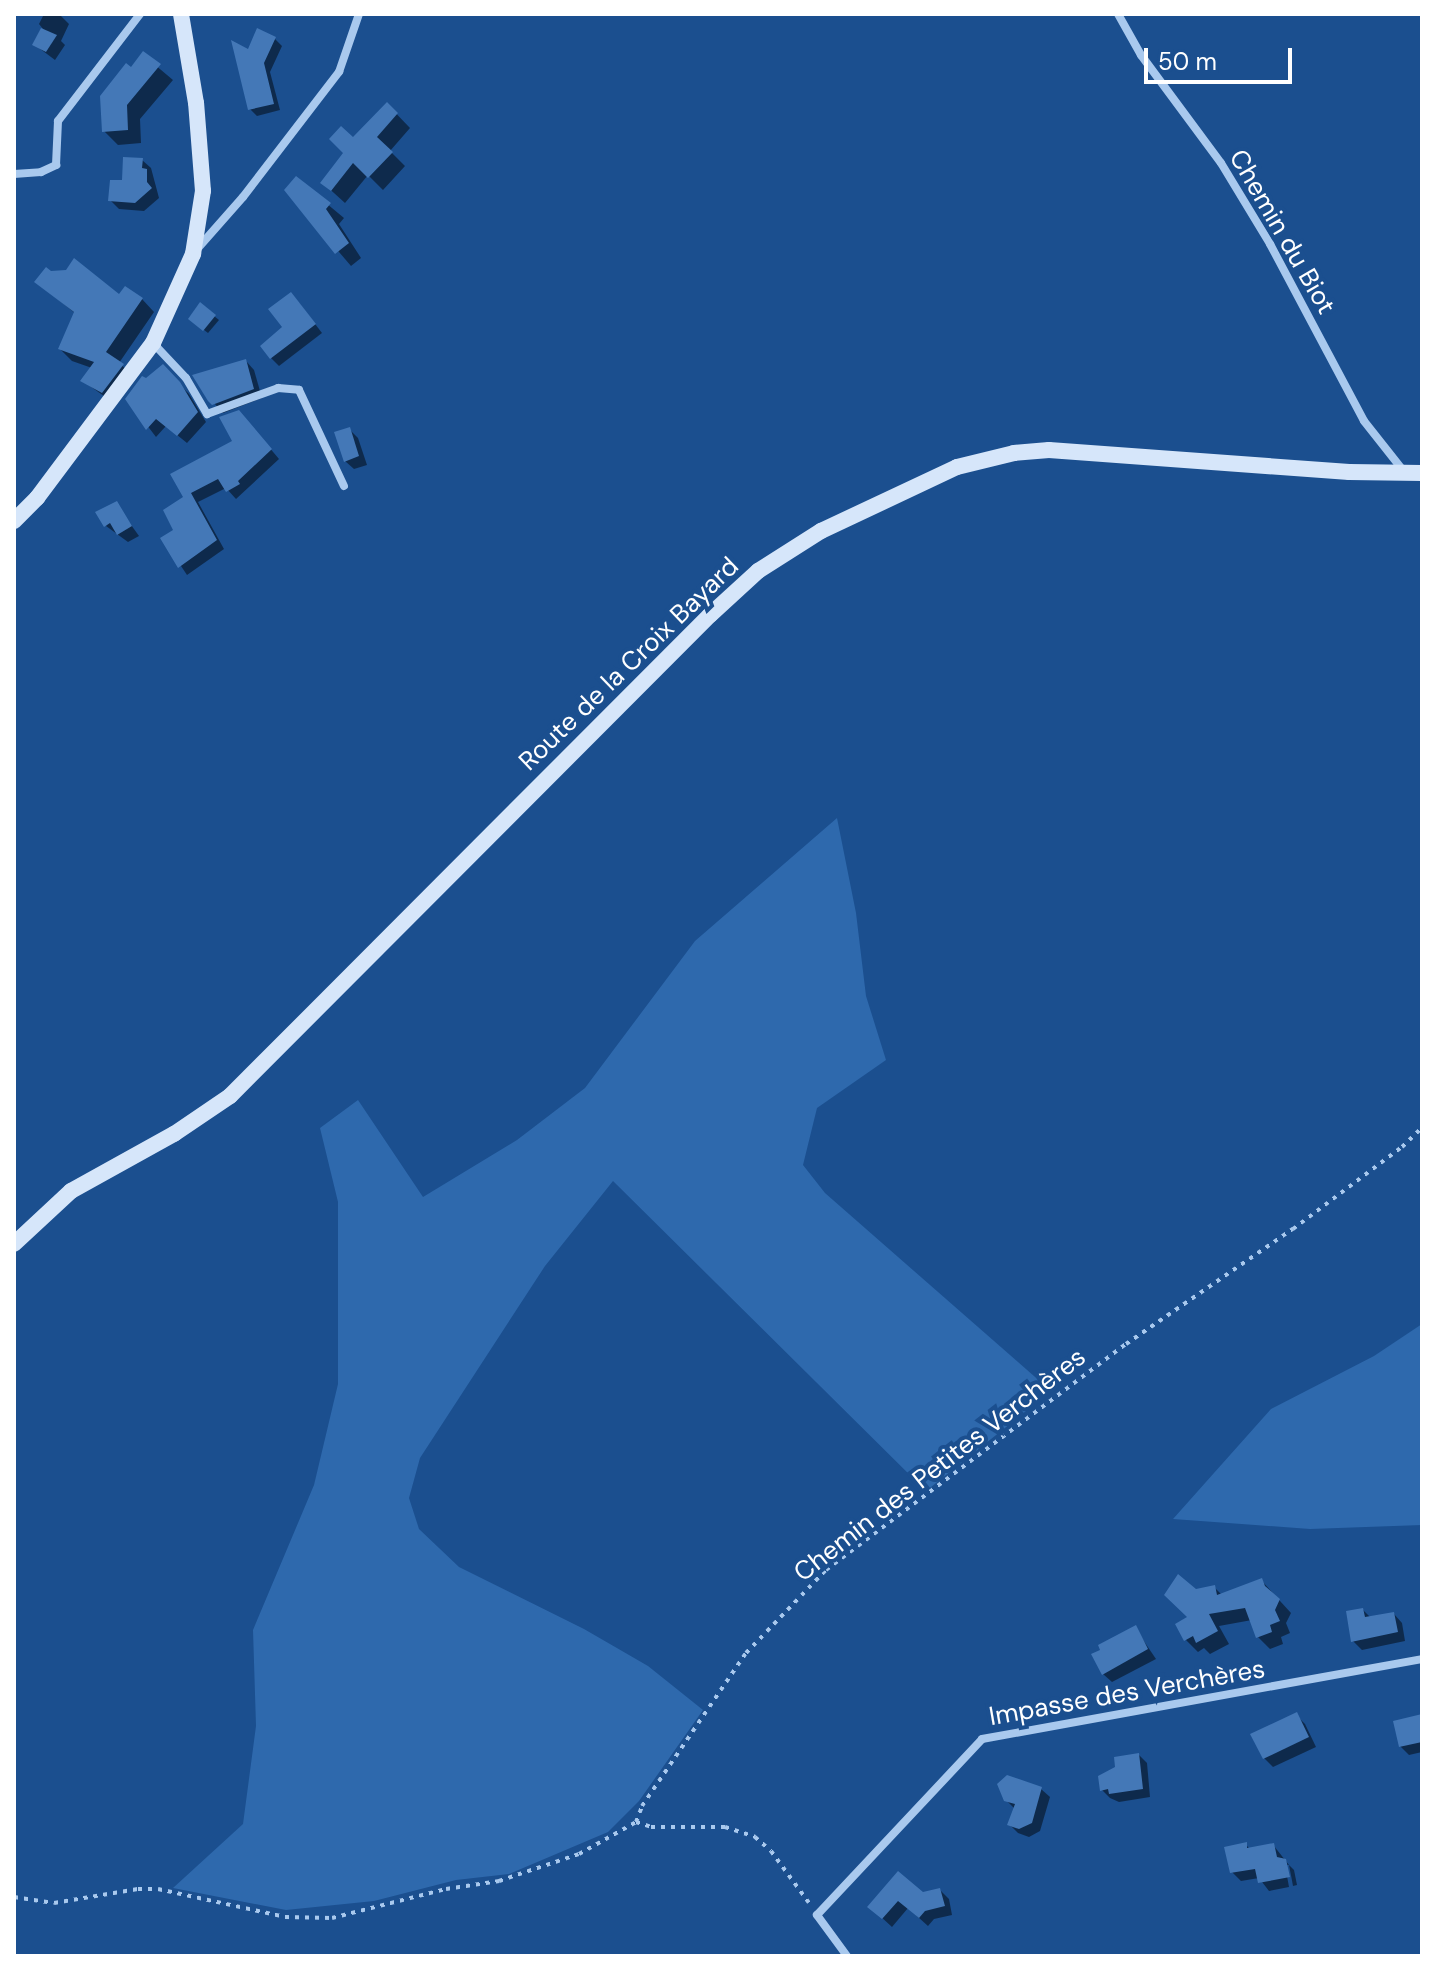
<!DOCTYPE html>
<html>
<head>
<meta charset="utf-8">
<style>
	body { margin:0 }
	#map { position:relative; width:1436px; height:1970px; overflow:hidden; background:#1b4f8f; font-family:"DM Sans",sans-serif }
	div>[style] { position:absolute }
	.green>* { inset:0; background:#2e69ad }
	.shadow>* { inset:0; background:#0007 }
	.building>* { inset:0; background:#4478b7 }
	.path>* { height:4px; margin-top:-2px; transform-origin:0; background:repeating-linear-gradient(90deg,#a9c9ee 0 4px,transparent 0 10px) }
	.minor>* { height:8px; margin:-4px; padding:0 4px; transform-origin:4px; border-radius:4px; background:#a9c9ee }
	.secondary>* { height:16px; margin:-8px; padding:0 8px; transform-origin:8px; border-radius:8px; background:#d6e6fa }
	span { translate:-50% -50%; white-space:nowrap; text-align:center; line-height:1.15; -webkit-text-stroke:8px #1b4f8f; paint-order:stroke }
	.street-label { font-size:26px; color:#fff }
	.frame { position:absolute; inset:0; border:16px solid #fff; pointer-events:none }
	.scale { position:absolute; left:1144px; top:48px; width:148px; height:36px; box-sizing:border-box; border:4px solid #fff; border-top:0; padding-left:10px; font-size:24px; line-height:28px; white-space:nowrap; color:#fff; -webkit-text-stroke:6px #1b4f8f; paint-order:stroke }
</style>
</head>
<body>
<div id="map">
	<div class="green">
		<i style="clip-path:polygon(837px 818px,856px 913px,866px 996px,886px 1060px,817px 1108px,803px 1165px,825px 1193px,1051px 1391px,926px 1491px,613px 1181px,545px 1266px,420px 1458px,409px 1498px,419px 1529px,459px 1567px,584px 1629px,648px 1666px,703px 1710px,639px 1801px,608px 1832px,509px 1874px,456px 1880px,374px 1901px,286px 1910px,173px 1888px,243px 1824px,256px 1726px,253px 1630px,314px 1485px,338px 1384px,338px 1202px,320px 1128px,358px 1100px,423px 1197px,517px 1140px,585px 1088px,695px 941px)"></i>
		<i style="clip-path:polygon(1422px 1324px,1422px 1525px,1310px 1529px,1173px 1519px,1271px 1409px,1374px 1356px)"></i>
	</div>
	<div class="shadow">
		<i style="clip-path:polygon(44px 14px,59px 14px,69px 24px,61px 41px,65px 45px,55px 60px,35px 45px,43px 29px,39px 24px)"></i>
		<i style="clip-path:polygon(287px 14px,308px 14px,308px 15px,290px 16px)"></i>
		<i style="clip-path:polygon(275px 39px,282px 46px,270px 72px,280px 110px,257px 116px,250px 109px,249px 52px)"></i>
		<i style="clip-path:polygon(148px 59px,173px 80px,140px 119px,141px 143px,118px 145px,104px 131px,132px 70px)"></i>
		<i style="clip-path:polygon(387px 104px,410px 128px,390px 151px,405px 166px,383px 190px,368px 175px,345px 203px,323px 183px,353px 140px)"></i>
		<i style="clip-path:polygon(142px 160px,151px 168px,159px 198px,144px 211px,119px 209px,110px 200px)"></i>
		<i style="clip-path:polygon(296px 178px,344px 218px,339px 224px,361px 258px,351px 266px,286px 190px)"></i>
		<i style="clip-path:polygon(37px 282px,142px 299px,154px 312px,119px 363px,135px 377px,115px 404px,83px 381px,92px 368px,72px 361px,60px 349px,76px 314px)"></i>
		<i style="clip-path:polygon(299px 303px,322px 333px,279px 366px,271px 358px)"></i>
		<i style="clip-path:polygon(200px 305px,219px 320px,208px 333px,195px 323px)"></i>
		<i style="clip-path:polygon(246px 361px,254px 370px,262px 398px,223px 413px,214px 403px)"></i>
		<i style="clip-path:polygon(162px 367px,189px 394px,206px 422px,187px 443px,166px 426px,156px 437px,127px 399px)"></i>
		<i style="clip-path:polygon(247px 421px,279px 459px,236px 499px,226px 488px,198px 502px,224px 549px,187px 575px,163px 539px,176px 531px,186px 497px,234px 442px)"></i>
		<i style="clip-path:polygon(349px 429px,358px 438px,367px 465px,354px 469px,345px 461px)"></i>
		<i style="clip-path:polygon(116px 504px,139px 536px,128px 542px,106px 526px)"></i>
		<i style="clip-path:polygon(1261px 1580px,1291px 1613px,1286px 1623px,1290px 1633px,1281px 1637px,1283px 1644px,1270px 1649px,1258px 1637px,1252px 1620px,1219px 1626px,1229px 1644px,1210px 1654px,1204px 1648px,1198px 1652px,1186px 1640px,1196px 1591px,1214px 1587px,1222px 1595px)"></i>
		<i style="clip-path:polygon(1363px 1610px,1371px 1618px,1394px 1614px,1402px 1623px,1405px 1641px,1362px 1650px,1353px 1641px)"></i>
		<i style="clip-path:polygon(1135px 1628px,1156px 1659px,1112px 1682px,1103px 1674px)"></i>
		<i style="clip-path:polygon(1296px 1715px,1305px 1724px,1316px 1747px,1273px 1767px,1264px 1758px)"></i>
		<i style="clip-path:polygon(1422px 1717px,1422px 1752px,1409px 1755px,1400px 1746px)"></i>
		<i style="clip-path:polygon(1139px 1755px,1147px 1763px,1150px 1797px,1119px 1802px,1110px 1798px,1102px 1790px)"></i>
		<i style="clip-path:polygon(1041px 1789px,1050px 1797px,1040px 1831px,1029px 1837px,1018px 1833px,1010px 1825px,1015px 1809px,1006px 1800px)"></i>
		<i style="clip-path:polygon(1246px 1845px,1251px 1850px,1274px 1846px,1289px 1865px,1285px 1865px,1289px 1887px,1269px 1891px,1259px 1878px,1241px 1881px,1232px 1872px)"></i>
		<i style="clip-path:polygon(1289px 1865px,1294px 1870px,1297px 1885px,1293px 1886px)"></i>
		<i style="clip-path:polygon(898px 1874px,923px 1895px,940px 1890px,949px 1899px,952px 1915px,934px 1919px,928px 1926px,908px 1908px,892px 1927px,879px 1915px)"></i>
	</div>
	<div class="building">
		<i style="clip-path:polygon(41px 28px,57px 35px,46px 52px,32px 45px)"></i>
		<i style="clip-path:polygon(257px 28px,276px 37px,264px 63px,274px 104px,248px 110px,231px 40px,248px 49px)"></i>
		<i style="clip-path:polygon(143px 51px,161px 64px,127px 105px,128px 130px,102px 132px,100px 96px,126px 63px,131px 67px)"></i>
		<i style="clip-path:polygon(387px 102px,398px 113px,377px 137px,393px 152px,368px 178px,353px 163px,331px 191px,320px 183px,343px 153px,329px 139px,341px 126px,353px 137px)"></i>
		<i style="clip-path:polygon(123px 157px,143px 158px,142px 168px,147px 169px,147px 182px,152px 188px,135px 203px,108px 201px,110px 180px,122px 180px)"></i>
		<i style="clip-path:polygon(296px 176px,331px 203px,326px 209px,349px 243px,335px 254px,284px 190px)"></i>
		<i style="clip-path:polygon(74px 258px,119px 294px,125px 286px,143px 298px,106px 352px,124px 364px,102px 393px,80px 381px,94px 362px,58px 349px,74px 312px,34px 282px,46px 267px,51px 271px,66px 270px)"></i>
		<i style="clip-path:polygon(291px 292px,316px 324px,270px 359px,260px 346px,282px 327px,268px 309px)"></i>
		<i style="clip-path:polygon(200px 302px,216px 315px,203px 331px,188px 319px)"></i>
		<i style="clip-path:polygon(246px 359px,254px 389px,212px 405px,208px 401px,192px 375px)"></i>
		<i style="clip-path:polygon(163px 364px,180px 382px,198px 412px,177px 436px,156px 419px,146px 430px,125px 399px,142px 376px,146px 378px)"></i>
		<i style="clip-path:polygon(239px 410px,272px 449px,238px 481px,240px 484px,226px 492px,218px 479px,191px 493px,217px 540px,178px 568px,160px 538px,173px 530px,163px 510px,183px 497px,170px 474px,232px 441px,219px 417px)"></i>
		<i style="clip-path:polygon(350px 427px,359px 456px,344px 462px,334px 432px)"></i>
		<i style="clip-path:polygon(117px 501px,132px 526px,117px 535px,110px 523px,104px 527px,95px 512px)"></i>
		<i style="clip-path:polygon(1178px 1574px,1196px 1589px,1215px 1585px,1217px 1595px,1262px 1578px,1265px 1586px,1280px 1599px,1275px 1610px,1280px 1621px,1270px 1625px,1272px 1632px,1256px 1638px,1245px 1608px,1209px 1614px,1218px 1631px,1196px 1643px,1193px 1636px,1184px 1641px,1175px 1624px,1187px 1617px,1164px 1595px)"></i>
		<i style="clip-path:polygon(1363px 1608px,1365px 1617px,1394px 1612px,1398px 1632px,1351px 1642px,1346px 1611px)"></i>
		<i style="clip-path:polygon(1136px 1625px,1148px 1649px,1102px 1675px,1091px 1654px,1100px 1650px,1098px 1645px)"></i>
		<i style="clip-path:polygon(1297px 1712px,1309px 1737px,1263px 1759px,1250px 1734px)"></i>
		<i style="clip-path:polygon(1422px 1714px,1422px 1742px,1399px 1747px,1393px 1721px)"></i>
		<i style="clip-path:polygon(1139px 1753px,1143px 1789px,1109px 1794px,1108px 1789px,1100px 1791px,1098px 1776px,1115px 1767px,1114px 1757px)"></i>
		<i style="clip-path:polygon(1007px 1775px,1042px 1787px,1032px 1823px,1019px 1829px,1007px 1825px,1015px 1804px,1004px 1801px,997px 1784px)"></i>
		<i style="clip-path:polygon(1247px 1842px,1247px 1848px,1274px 1843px,1277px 1857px,1286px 1859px,1290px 1877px,1258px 1883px,1255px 1869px,1230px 1873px,1224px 1847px)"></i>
		<i style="clip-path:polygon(898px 1871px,923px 1892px,940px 1888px,945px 1906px,925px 1911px,919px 1918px,898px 1901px,882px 1919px,867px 1907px)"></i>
	</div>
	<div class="path">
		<i style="left:636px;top:1822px;width:16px;rotate:18deg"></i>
		<i style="left:651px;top:1827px;width:74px"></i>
		<i style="left:725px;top:1827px;width:32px;rotate:18deg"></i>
		<i style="left:755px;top:1837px;width:21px;rotate:41deg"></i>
		<i style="left:771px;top:1851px;width:64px;rotate:53.8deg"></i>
		<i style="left:14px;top:1897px;width:40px;rotate:8.5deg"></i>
		<i style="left:54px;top:1903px;width:85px;rotate:-9.5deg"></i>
		<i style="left:138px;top:1889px;width:20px"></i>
		<i style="left:158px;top:1889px;width:130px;rotate:12.4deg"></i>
		<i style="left:285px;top:1917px;width:47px;rotate:1.2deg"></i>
		<i style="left:332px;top:1918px;width:118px;rotate:-14.3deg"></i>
		<i style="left:446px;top:1889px;width:54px;rotate:-8.6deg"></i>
		<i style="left:499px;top:1881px;width:84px;rotate:-18.6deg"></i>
		<i style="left:579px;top:1854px;width:65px;rotate:-29.3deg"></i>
		<i style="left:636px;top:1822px;width:17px;rotate:-69deg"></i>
		<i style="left:642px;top:1806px;width:185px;rotate:-55.8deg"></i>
		<i style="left:746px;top:1653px;width:115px;rotate:-46.1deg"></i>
		<i style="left:826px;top:1570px;width:376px;rotate:-37deg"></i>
		<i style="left:1126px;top:1344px;width:203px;rotate:-34.6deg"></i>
		<i style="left:1293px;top:1229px;width:136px;rotate:-37deg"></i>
		<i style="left:1402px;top:1147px;width:28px;rotate:-44deg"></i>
	</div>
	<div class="minor">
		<i style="left:1118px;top:14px;width:47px;rotate:60.7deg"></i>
		<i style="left:1141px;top:55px;width:134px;rotate:53.5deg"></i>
		<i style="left:1221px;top:163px;width:95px;rotate:58.8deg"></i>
		<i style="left:1270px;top:244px;width:200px;rotate:62deg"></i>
		<i style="left:1364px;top:421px;width:66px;rotate:51.7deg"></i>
		<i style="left:14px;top:174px;width:27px;rotate:-4deg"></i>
		<i style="left:41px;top:172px;width:17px;rotate:-25deg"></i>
		<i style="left:56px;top:165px;width:44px;rotate:-87.4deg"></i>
		<i style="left:58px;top:121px;width:135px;rotate:-52.5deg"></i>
		<i style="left:198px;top:248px;width:68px;rotate:-48.6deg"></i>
		<i style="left:243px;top:197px;width:158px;rotate:-52.5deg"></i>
		<i style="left:339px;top:72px;width:61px;rotate:-71deg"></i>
		<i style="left:153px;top:343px;width:48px;rotate:46.7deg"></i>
		<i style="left:186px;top:378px;width:42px;rotate:59.7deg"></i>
		<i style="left:207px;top:414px;width:76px;rotate:-20.1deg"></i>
		<i style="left:278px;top:388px;width:21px;rotate:5deg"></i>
		<i style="left:299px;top:390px;width:106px;rotate:64.9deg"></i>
		<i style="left:847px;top:1956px;width:51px;rotate:-126.2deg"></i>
		<i style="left:817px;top:1915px;width:241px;rotate:-46.8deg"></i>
		<i style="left:982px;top:1739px;width:447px;rotate:-10.3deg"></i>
	</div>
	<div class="secondary">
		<i style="left:14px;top:521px;width:33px;rotate:-45deg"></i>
		<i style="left:37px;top:498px;width:194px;rotate:-53.2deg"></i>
		<i style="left:153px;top:343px;width:98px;rotate:-65.8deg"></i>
		<i style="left:193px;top:254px;width:64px;rotate:-81deg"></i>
		<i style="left:203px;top:191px;width:88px;rotate:-94.5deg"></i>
		<i style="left:196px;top:103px;width:90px;rotate:-99.6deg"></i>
		<i style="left:14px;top:1244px;width:78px;rotate:-42.9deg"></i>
		<i style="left:71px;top:1191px;width:118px;rotate:-29deg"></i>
		<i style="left:174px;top:1134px;width:68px;rotate:-34.2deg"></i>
		<i style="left:230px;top:1096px;width:680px;rotate:-45.06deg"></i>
		<i style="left:710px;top:615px;width:65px;rotate:-42.5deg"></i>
		<i style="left:758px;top:571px;width:75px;rotate:-32.4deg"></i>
		<i style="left:821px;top:531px;width:150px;rotate:-25.2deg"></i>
		<i style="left:957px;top:467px;width:59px;rotate:-13.8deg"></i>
		<i style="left:1014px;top:453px;width:35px;rotate:-5deg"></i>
		<i style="left:1049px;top:450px;width:301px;rotate:4.2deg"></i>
		<i style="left:1349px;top:472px;width:73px;rotate:0.8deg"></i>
	</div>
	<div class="street-label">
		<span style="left:1282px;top:232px;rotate:60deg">Chemin du Biot</span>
		<span style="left:629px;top:664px;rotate:-44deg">Route de la Croix Bayard</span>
		<span style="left:940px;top:1465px;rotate:-38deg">Chemin des Petites Verchères</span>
		<span style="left:1127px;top:1693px;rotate:-10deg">Impasse des Verchères</span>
	</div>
	<div class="frame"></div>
	<div class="scale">50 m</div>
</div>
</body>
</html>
